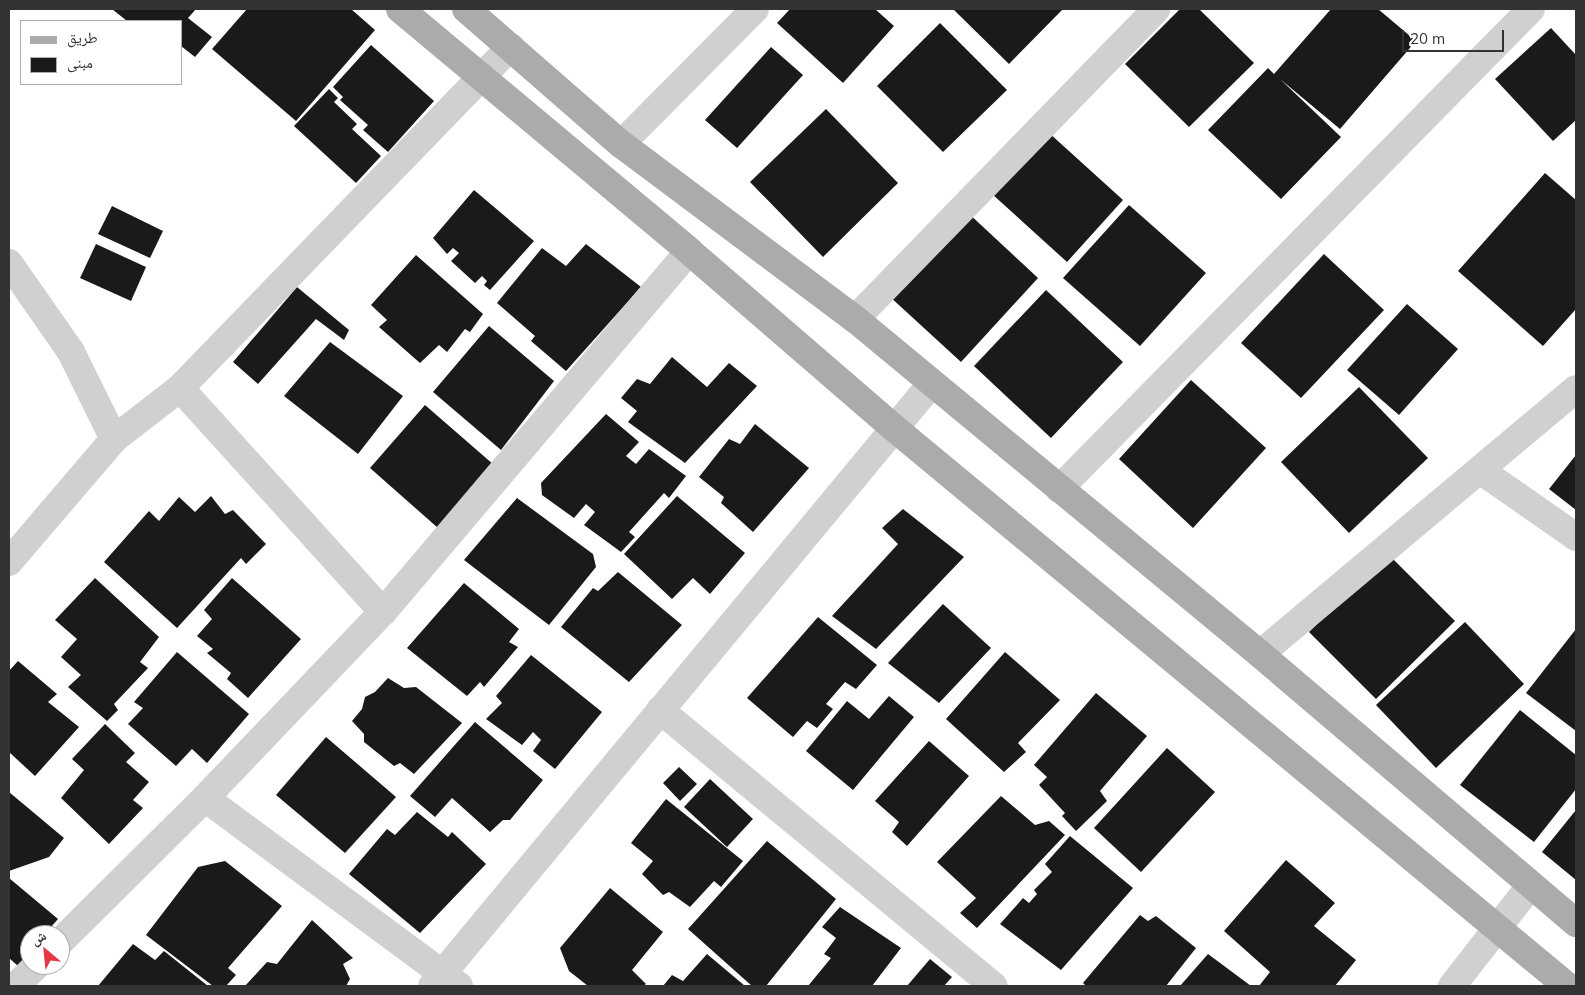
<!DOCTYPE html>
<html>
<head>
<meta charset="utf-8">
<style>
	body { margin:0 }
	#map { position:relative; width:1585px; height:995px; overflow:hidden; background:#fff; font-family:Mulish,"Noto Naskh Arabic",sans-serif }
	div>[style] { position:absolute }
	.building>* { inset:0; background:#1a1a1a }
	.minor>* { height:28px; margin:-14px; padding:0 14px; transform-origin:14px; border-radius:14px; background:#d0d0d0 }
	.major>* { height:28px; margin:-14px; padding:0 14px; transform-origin:14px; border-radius:14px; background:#ababab }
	span { translate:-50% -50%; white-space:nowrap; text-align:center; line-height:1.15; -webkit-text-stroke:5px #fff; paint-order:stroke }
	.frame { position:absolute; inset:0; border:10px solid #333; pointer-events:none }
	.legend { position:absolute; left:20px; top:20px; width:162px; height:65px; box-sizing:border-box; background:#fff; border:1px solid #adadad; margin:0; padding:6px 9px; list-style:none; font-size:15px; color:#333 }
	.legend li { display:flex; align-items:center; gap:10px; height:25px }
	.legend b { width:25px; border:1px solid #adadad }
	.north { position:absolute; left:20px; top:925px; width:50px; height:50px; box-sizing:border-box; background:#fff; border:1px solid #adadad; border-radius:50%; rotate:332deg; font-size:14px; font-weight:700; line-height:20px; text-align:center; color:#333 }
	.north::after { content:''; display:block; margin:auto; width:18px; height:22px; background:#e63946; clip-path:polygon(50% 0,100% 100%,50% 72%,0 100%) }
	.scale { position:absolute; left:1402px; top:30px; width:102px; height:22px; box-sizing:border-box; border:2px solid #333; border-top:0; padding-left:6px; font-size:15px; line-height:18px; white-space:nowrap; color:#333; -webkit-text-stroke:4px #fff; paint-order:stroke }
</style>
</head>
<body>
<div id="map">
	<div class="building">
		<i style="clip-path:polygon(112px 9px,196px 9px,188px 18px,212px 37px,195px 57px,181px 46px,181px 21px,127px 21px)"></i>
		<i style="clip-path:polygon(247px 9px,351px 9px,375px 30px,296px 121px,212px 49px)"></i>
		<i style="clip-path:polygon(790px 9px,875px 9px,894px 26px,843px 83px,777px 23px)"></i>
		<i style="clip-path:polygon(953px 9px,1063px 9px,1009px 64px)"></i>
		<i style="clip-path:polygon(1180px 9px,1199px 9px,1254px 63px,1189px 127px,1125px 64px)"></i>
		<i style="clip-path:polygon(1331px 9px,1378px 9px,1416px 41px,1340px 129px,1280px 79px,1341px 137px,1281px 199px,1208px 130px,1268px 68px,1274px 74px)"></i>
		<i style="clip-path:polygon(940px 23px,1007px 90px,943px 152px,877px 86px)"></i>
		<i style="clip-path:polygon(1551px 28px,1576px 55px,1576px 120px,1553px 141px,1495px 79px)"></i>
		<i style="clip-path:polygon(371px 45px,434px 101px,388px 152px,363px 130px,368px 125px,340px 100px,343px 97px,333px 87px)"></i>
		<i style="clip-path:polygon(771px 47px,803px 75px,737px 148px,705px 120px)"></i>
		<i style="clip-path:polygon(329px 89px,338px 98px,334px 102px,357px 124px,352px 129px,381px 156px,356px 183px,294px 126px)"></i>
		<i style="clip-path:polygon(826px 109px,898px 183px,823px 257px,750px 182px)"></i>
		<i style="clip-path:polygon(1048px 132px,1123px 200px,1067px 262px,992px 194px)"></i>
		<i style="clip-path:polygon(1545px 173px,1576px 200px,1576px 309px,1543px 346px,1458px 271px)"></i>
		<i style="clip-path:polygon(474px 190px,534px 241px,490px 290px,484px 285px,487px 281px,482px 276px,475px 283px,451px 261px,459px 253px,453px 248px,447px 254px,433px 238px)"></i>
		<i style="clip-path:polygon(1129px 205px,1206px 273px,1140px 346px,1063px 278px)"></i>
		<i style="clip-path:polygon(112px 206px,163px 231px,150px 258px,98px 234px)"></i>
		<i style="clip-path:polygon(966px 211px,1038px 278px,961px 362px,888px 295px)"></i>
		<i style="clip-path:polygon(96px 244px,146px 267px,131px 301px,80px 278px)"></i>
		<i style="clip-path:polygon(586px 244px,641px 287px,566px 371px,531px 341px,535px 336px,497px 303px,542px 248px,566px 266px)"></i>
		<i style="clip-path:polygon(1324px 254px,1384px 310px,1301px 398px,1241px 343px)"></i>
		<i style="clip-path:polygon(416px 255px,483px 314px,470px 332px,465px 329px,447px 352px,439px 345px,420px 363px,379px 327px,387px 320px,371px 305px)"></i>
		<i style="clip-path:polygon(297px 287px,349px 330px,344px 340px,316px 319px,258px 384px,233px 362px)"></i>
		<i style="clip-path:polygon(1046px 290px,1123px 362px,1051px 438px,974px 366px)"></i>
		<i style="clip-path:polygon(1407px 304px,1458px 349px,1399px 415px,1347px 370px)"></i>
		<i style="clip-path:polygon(489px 326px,554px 381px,501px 450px,433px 392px)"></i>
		<i style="clip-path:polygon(330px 342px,403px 396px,358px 454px,284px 396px)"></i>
		<i style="clip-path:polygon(672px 357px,707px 387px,729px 363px,757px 386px,685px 463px,628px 422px,637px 411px,621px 398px,637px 379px,650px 384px)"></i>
		<i style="clip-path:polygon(1191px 380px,1266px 448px,1193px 528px,1119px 459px)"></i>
		<i style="clip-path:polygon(1359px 387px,1428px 458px,1349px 533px,1281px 462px)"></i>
		<i style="clip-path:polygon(425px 405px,494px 465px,438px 528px,370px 468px)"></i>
		<i style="clip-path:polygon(606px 414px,639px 442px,626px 456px,636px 464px,649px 449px,686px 476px,669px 498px,664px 493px,629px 532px,635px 537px,621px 552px,584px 525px,595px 512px,586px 504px,574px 518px,542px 495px,541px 483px)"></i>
		<i style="clip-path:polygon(755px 424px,809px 468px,753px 532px,721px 503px,724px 497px,699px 477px,729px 439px,740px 444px)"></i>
		<i style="clip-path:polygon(1576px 455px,1576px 510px,1549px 489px)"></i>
		<i style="clip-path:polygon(211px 496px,225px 514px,233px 510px,266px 544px,246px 564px,241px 558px,177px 628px,104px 562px,149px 511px,159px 521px,179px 497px,195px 512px)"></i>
		<i style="clip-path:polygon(677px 496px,745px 553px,710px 594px,693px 578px,672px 599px,624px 554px)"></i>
		<i style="clip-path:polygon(517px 498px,593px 554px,596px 567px,549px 625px,464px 560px)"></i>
		<i style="clip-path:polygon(903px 509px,964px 557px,876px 649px,832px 616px,898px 544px,882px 528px)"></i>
		<i style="clip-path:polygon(1388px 554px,1455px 621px,1376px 699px,1309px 632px)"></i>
		<i style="clip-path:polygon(618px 572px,682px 625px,629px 682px,561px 627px,593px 588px,598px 591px)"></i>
		<i style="clip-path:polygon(95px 578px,159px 637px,140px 662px,148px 668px,114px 704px,118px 710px,107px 721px,68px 687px,81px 675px,61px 657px,77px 639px,55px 620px)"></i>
		<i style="clip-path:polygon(232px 578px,301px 639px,248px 698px,227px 679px,231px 673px,207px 653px,213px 649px,197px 636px,212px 619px,204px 610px)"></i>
		<i style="clip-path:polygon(464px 583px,519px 629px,509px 642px,518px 647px,484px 687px,480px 682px,467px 696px,407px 648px)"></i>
		<i style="clip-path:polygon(943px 604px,991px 648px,939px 703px,888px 663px)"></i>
		<i style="clip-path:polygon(818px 617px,877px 665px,856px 689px,845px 682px,826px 704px,833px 709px,817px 728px,807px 721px,793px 737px,747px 698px)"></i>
		<i style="clip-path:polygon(1465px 622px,1524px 684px,1436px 768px,1376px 705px)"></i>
		<i style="clip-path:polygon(1576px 629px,1576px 731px,1526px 693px)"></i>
		<i style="clip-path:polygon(177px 652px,249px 714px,207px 763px,192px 749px,176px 766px,128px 724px,143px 708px,134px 702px)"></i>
		<i style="clip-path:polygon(1005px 652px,1060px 700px,1018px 743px,1026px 752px,1004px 772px,946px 719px)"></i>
		<i style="clip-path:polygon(531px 655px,602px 712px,555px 769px,533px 751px,541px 740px,533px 732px,522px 745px,486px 719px,502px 703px,496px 696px)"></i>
		<i style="clip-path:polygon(18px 661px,57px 694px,48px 702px,79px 727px,35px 776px,9px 752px,9px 671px)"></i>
		<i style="clip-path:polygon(388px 678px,404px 688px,416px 687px,462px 723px,414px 774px,400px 763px,394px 766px,364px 742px,364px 734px,352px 721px,362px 709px,365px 697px,375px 692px)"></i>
		<i style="clip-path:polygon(1096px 693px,1147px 736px,1100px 791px,1107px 801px,1076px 831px,1062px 816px,1065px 813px,1039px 785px,1047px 777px,1034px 765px)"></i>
		<i style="clip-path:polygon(889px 696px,914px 717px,853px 790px,806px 751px,847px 701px,869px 719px)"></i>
		<i style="clip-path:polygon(1520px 710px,1576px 755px,1576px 789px,1534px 842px,1460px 785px)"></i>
		<i style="clip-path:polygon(475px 722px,543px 780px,510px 820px,503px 820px,490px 832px,452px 798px,435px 817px,410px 796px)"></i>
		<i style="clip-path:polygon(105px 724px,135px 753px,126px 762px,149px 782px,133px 800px,143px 808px,109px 844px,61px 798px,84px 770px,72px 759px)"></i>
		<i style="clip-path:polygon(326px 737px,396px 797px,345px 853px,276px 795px)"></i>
		<i style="clip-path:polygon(929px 741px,969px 776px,907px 846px,892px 832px,899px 822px,875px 801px)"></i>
		<i style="clip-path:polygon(1167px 748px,1215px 792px,1141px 872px,1094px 828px)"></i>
		<i style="clip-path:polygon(679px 767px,697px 784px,680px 801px,663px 783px)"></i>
		<i style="clip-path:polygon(710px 779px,753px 819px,727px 847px,684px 807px)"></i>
		<i style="clip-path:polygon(9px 792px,64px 838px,49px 857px,9px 871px)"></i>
		<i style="clip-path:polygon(1001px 796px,1035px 825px,1049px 821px,1065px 835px,977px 928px,960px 913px,976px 898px,937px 862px)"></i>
		<i style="clip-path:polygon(666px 799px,743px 861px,721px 887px,714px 881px,690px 907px,669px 892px,663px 895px,642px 874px,653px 861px,631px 843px)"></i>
		<i style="clip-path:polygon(1576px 810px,1576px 880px,1542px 852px)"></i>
		<i style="clip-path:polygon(417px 812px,448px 837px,452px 832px,486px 864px,420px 933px,349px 874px,387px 829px,395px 835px)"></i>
		<i style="clip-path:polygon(1070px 836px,1133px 888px,1061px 970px,1000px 924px,1023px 898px,1029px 903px,1037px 894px,1034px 890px,1052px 872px,1045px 864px)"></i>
		<i style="clip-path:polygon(767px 841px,836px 899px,766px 986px,752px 986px,688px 929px)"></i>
		<i style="clip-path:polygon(1286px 860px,1335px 903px,1314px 926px,1356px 960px,1335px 986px,1259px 986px,1270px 972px,1224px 931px)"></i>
		<i style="clip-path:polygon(225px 861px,282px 906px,228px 968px,236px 975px,226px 986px,213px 986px,146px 935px,198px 867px)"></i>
		<i style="clip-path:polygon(9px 878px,58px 919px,44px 935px,30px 935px,30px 952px,18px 966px,9px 958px)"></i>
		<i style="clip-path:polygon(610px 888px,663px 932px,632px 970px,646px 984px,643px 986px,588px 986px,569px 971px,560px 948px)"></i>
		<i style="clip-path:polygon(840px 907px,901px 948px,872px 986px,808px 986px,831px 958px,824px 954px,836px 938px,822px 927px)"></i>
		<i style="clip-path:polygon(1140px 915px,1148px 921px,1156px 916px,1196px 948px,1166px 986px,1086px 986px,1083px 983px)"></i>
		<i style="clip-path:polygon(312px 920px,353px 958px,343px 964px,350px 979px,346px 986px,245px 986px,267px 962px,277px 964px)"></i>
		<i style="clip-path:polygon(133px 944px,155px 960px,164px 951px,208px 986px,98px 986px)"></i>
		<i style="clip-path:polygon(707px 954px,745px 986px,663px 986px,672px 975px,683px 981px)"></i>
		<i style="clip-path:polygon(1208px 954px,1251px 986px,1180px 986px)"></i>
		<i style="clip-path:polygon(930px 959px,952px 977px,944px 986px,907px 986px)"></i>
	</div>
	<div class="minor">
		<i style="left:621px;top:144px;width:190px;rotate:-45.2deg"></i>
		<i style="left:9px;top:263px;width:108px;rotate:55.1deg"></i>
		<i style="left:71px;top:352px;width:97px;rotate:63.7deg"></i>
		<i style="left:855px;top:319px;width:432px;rotate:-45.8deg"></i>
		<i style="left:180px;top:388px;width:302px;rotate:47.8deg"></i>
		<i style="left:1480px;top:470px;width:117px;rotate:34.9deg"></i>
		<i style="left:1059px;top:489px;width:673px;rotate:-45.48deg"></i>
		<i style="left:9px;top:562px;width:162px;rotate:-49.5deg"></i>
		<i style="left:114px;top:439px;width:83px;rotate:-37.7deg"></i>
		<i style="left:180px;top:388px;width:475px;rotate:-45.9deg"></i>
		<i style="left:1260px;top:654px;width:412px;rotate:-40deg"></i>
		<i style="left:660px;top:710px;width:433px;rotate:39.6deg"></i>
		<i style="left:205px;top:798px;width:316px;rotate:36.5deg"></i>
		<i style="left:60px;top:942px;width:204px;rotate:-44.8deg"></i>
		<i style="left:205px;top:798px;width:257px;rotate:-46.3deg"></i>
		<i style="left:383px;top:612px;width:473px;rotate:-49.7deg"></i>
		<i style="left:16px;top:986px;width:30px;rotate:-45deg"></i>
		<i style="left:432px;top:986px;width:783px;rotate:-50.33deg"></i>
		<i style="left:1452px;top:986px;width:128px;rotate:-52deg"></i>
	</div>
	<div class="major">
		<i style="left:400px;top:9px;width:377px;rotate:39.9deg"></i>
		<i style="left:689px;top:251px;width:271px;rotate:40.8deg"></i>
		<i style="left:894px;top:428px;width:874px;rotate:39.66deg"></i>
		<i style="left:466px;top:9px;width:206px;rotate:41.1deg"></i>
		<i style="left:621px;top:144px;width:292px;rotate:36.8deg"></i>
		<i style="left:855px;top:319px;width:526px;rotate:39.6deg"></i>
		<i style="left:1260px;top:654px;width:415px;rotate:40.4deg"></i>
	</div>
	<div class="frame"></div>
	<ul class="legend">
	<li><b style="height:6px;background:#ababab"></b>طريق</li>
	<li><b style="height:14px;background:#1a1a1a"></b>مبنى</li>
	</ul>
	<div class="north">ش</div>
	<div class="scale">20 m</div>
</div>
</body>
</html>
